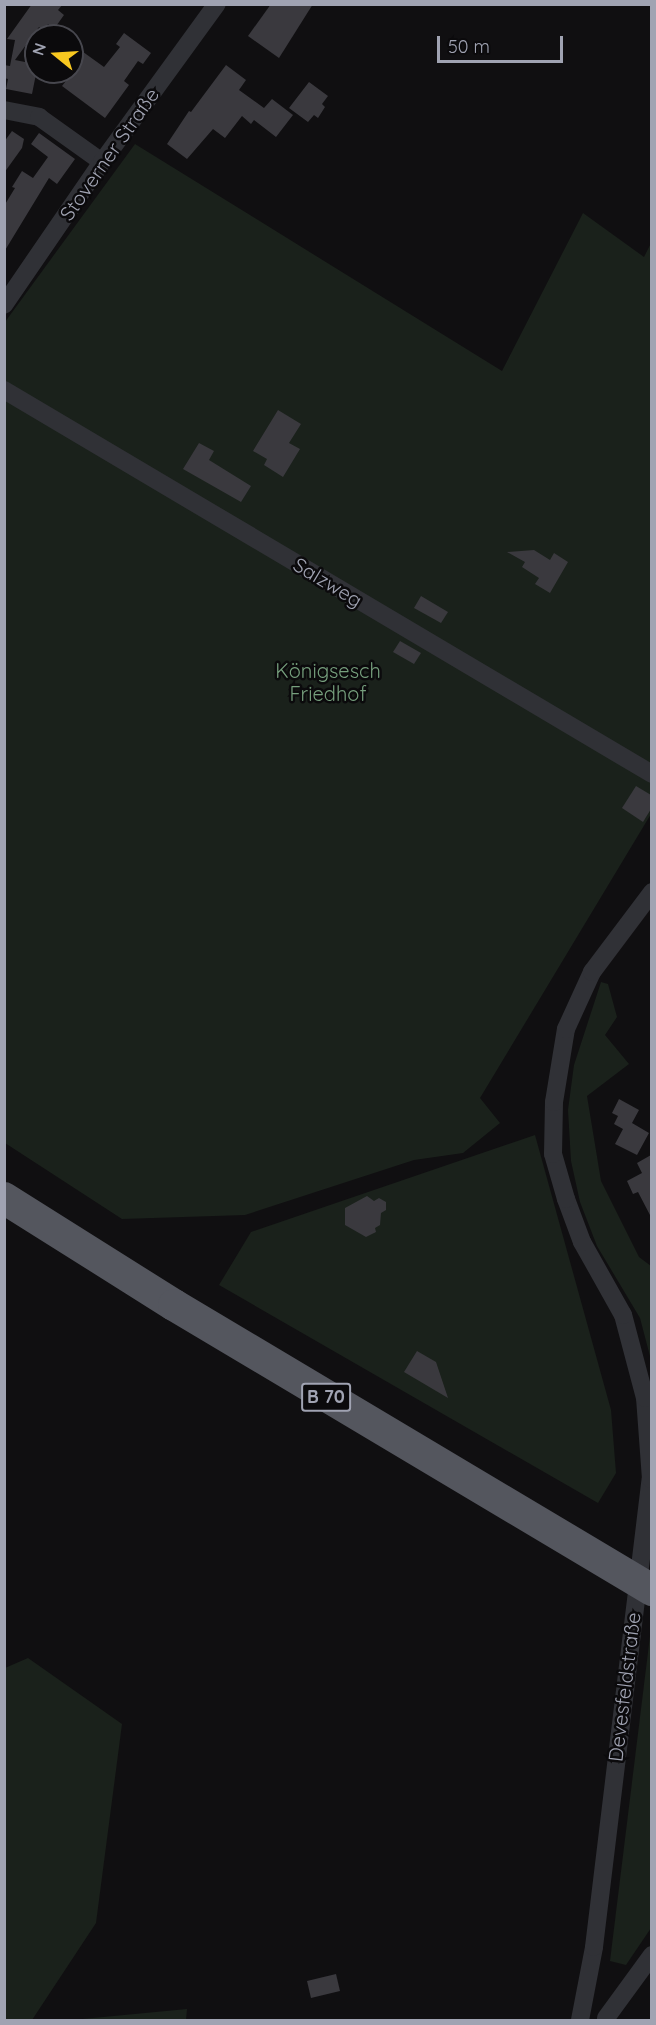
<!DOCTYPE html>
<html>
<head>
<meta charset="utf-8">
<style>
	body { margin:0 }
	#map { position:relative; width:656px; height:2025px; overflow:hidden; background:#100f11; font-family:Quicksand,sans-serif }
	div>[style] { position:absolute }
	.green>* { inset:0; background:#1a211b }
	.building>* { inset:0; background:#3a393e }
	.minor>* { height:18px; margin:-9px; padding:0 9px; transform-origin:9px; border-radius:9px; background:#303136 }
	.trunk>* { height:32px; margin:-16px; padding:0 16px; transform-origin:16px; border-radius:16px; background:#54565e }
	span { translate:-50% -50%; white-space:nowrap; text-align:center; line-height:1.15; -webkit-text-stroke:5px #0b0a0c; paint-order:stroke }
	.shield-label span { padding:2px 4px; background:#0b0a0c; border:2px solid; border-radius:4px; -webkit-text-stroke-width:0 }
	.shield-label { font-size:18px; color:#a0a3b2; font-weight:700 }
	.street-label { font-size:20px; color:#a0a3b2 }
	.park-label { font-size:20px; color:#769f7d }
	.frame { position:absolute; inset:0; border:6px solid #a0a3b2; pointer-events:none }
	.north { position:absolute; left:24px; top:24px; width:60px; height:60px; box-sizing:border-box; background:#0b0a0c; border:2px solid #47474e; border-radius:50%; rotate:288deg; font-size:16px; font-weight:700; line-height:24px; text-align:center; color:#a0a3b2 }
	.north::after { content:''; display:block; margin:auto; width:21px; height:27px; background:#f8c820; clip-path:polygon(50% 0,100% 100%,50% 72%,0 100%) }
	.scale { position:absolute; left:437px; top:36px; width:126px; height:27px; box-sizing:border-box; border:3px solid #a0a3b2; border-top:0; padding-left:8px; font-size:18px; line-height:21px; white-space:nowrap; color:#a0a3b2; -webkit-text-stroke:4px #0b0a0c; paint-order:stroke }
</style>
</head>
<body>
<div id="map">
	<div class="green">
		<i style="clip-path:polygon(135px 144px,502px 371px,583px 213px,644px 257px,651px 243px,651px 814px,480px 1098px,500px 1123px,463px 1153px,414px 1160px,245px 1215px,122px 1219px,5px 1143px,5px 322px)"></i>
		<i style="clip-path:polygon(601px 982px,608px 984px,617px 1017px,605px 1035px,629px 1064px,587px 1096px,601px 1181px,639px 1257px,651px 1266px,651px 1360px,640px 1318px,597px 1246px,580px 1202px,571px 1161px,568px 1110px,574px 1065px)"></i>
		<i style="clip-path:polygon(535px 1135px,611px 1410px,616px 1473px,598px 1503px,219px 1285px,251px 1232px)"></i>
		<i style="clip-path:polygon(650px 1636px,651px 1928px,626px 1965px,610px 1961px)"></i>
		<i style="clip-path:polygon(28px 1658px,122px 1724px,96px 1923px,32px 2020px,5px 2020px,5px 1668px)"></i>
		<i style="clip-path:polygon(187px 2009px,186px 2020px,72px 2020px)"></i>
	</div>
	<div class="building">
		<i style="clip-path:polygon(32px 4px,63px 4px,58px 10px,64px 15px,54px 29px,48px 24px,44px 30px,39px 27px,15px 60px,30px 63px,33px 74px,36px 74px,32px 94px,6px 89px,8px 79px,4px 78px,4px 65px,10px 66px,15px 40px,7px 39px)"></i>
		<i style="clip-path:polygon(271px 4px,313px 4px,279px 58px,248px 36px)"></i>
		<i style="clip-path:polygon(124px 33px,151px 53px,143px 64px,138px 61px,124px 81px,129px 85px,105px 118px,62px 86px,72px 73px,72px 44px,104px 67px,120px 47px,116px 44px)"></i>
		<i style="clip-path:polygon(226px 65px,246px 80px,239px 90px,264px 108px,272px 99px,293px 115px,276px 137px,254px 120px,251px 124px,242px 116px,225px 138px,213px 129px,187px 159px,167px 144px,189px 111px,191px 112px)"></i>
		<i style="clip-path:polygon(309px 82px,328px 96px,322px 104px,325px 107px,318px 118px,314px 115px,308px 122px,289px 108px)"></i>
		<i style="clip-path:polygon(12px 131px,24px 139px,22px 148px,4px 173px,4px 142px)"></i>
		<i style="clip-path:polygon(39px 133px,75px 159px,57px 184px,49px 178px,4px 252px,4px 206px,15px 188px,12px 187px,22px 171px,33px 178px,48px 157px,31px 144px)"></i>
		<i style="clip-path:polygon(278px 410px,301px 424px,289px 443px,300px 449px,283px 477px,264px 465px,267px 459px,253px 451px)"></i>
		<i style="clip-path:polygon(199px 443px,214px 451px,209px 460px,251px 486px,241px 502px,183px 469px)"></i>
		<i style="clip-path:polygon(534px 550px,550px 560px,554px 553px,568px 562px,550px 593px,535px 584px,539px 578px,522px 567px,525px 562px,507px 552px)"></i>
		<i style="clip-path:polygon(421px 596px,448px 612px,441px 623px,414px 608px)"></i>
		<i style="clip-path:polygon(400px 641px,421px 653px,414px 664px,393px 652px)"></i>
		<i style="clip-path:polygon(636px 786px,651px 795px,651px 809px,643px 822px,622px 808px)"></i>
		<i style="clip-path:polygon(619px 1099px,639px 1110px,632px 1123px,649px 1133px,637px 1155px,615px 1144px,623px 1129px,614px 1124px,618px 1116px,612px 1113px)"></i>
		<i style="clip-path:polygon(651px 1155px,651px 1217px,638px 1192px,633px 1194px,627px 1181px,642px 1173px,637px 1163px)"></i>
		<i style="clip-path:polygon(367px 1196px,374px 1201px,379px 1198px,386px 1202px,386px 1210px,381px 1213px,380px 1225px,375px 1228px,376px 1232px,366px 1237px,345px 1225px,345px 1208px)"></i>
		<i style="clip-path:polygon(417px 1351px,436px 1362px,448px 1398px,404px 1372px)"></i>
		<i style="clip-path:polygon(336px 1974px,340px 1991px,311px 1998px,307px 1981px)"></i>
	</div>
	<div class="minor">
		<i style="left:4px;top:110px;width:36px;rotate:11deg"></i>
		<i style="left:39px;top:117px;width:77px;rotate:35.5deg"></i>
		<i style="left:4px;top:305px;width:173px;rotate:-55.6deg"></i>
		<i style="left:102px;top:162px;width:195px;rotate:-54deg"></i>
		<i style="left:4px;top:390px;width:753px;rotate:30.65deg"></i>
		<i style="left:606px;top:2018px;width:78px;rotate:-53.9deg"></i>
		<i style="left:580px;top:2020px;width:74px;rotate:-79.1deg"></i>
		<i style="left:594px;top:1947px;width:471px;rotate:-83.1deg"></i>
		<i style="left:651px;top:1479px;width:81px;rotate:-94.2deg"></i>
		<i style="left:645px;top:1398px;width:86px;rotate:-104.8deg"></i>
		<i style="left:623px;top:1315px;width:84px;rotate:-119.3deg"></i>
		<i style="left:582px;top:1242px;width:46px;rotate:-110.4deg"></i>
		<i style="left:566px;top:1199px;width:47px;rotate:-106.1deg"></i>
		<i style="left:553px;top:1154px;width:52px;rotate:-88.9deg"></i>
		<i style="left:554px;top:1102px;width:74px;rotate:-80.7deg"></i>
		<i style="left:566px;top:1029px;width:63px;rotate:-65.5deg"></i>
		<i style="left:592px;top:972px;width:100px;rotate:-53.1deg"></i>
	</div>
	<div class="trunk">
		<i style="left:4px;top:1198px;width:201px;rotate:32.2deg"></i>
		<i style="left:174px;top:1305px;width:557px;rotate:30.8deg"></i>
	</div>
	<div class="shield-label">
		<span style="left:326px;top:1397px">B 70</span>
	</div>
	<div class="street-label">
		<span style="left:109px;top:154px;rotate:-55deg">Stoverner Straße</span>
		<span style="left:328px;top:582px;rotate:31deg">Salzweg</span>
		<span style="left:624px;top:1687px;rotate:-83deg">Devesfeldstraße</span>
	</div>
	<div class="park-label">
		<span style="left:328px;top:682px">Königsesch<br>Friedhof</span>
	</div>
	<div class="frame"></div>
	<div class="north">N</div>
	<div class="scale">50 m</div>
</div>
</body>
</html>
